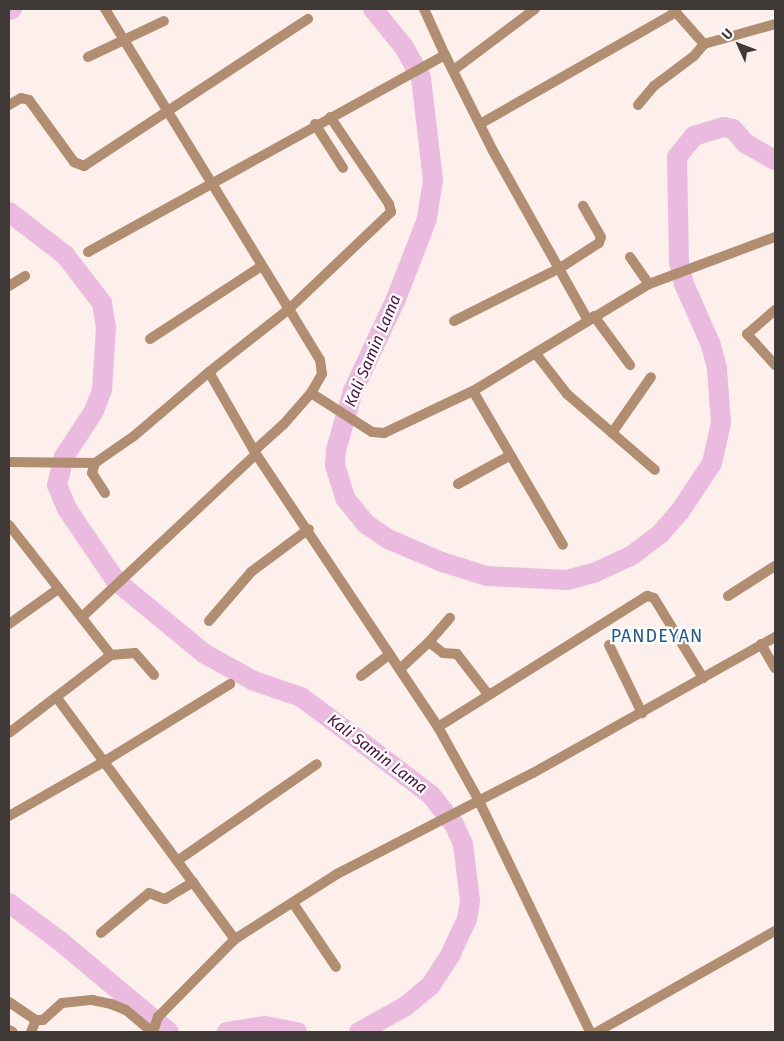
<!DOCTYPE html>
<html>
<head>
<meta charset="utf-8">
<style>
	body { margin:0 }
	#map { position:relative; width:784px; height:1041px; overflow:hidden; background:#fcefec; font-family:"Fira Sans",sans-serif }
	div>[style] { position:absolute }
	.river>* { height:20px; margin:-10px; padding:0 10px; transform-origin:10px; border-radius:10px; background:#eabbdf }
	.street>* { height:10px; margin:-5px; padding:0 5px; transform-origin:5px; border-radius:5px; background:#b18d71 }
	span { translate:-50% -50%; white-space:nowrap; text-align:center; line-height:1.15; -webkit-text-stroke:4.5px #fff; paint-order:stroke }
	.water-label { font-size:16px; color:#481240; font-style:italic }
	.quarter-label { font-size:18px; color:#245a8c; letter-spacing:1px }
	.frame { position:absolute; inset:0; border:10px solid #3f3938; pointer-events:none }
	.north { position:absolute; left:714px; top:20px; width:50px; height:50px; -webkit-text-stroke:4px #fff; paint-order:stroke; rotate:313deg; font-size:14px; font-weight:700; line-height:20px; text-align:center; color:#3f3938 }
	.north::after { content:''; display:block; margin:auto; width:18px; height:22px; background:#3f3938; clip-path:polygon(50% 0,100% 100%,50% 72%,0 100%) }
</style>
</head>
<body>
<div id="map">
	<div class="river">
		<i style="left:373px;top:9px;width:49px;rotate:50.8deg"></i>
		<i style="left:404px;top:47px;width:35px;rotate:61deg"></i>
		<i style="left:421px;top:78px;width:103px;rotate:83.3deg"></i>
		<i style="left:433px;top:180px;width:39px;rotate:99deg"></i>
		<i style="left:427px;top:219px;width:86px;rotate:111.2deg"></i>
		<i style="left:396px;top:299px;width:102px;rotate:115.1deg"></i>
		<i style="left:353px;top:391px;width:61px;rotate:106.1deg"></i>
		<i style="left:336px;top:450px;width:15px;rotate:94deg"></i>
		<i style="left:335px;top:465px;width:34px;rotate:73deg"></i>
		<i style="left:345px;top:498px;width:33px;rotate:51deg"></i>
		<i style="left:366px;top:524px;width:27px;rotate:34deg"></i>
		<i style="left:388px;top:539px;width:59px;rotate:23.1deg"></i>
		<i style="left:442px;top:562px;width:47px;rotate:17.3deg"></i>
		<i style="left:487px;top:576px;width:80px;rotate:2.9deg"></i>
		<i style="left:567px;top:580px;width:30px;rotate:-15deg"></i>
		<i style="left:596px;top:572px;width:38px;rotate:-25deg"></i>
		<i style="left:631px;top:556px;width:38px;rotate:-37deg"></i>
		<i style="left:661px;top:533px;width:30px;rotate:-49deg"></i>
		<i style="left:681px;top:510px;width:56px;rotate:-56.6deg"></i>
		<i style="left:712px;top:463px;width:41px;rotate:-77.3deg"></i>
		<i style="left:721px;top:423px;width:55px;rotate:-94.2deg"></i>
		<i style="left:717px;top:368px;width:24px;rotate:-105deg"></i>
		<i style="left:711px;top:345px;width:67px;rotate:-113.9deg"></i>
		<i style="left:684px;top:284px;width:23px;rotate:-103deg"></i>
		<i style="left:679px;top:262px;width:105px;rotate:-91.1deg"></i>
		<i style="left:677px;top:157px;width:27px;rotate:-51deg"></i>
		<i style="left:694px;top:136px;width:31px;rotate:-17deg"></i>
		<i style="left:724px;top:127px;width:9px;rotate:13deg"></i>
		<i style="left:733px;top:129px;width:18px;rotate:49deg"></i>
		<i style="left:745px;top:143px;width:34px;rotate:30deg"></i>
		<i style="left:9px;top:10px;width:3px;rotate:-18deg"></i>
		<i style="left:9px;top:212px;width:71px;rotate:37.5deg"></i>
		<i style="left:65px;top:255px;width:61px;rotate:52.4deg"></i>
		<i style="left:102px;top:303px;width:24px;rotate:81deg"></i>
		<i style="left:106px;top:327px;width:63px;rotate:93.6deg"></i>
		<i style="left:102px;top:390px;width:22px;rotate:111deg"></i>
		<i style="left:94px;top:411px;width:55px;rotate:123.1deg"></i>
		<i style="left:64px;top:457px;width:29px;rotate:104deg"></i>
		<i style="left:57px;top:485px;width:26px;rotate:67deg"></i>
		<i style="left:67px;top:509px;width:87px;rotate:55.8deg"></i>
		<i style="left:116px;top:581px;width:115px;rotate:39.4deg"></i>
		<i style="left:205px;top:654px;width:56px;rotate:28.9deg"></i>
		<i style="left:254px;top:681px;width:50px;rotate:18.8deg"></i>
		<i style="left:301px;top:697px;width:79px;rotate:36.7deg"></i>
		<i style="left:364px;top:744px;width:84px;rotate:37.3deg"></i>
		<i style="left:431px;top:795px;width:37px;rotate:52deg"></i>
		<i style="left:454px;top:824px;width:22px;rotate:66deg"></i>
		<i style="left:463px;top:844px;width:57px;rotate:83deg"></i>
		<i style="left:470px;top:901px;width:18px;rotate:99deg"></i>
		<i style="left:467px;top:919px;width:38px;rotate:115deg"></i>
		<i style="left:451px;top:954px;width:37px;rotate:123deg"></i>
		<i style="left:431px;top:985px;width:33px;rotate:140deg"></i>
		<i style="left:406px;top:1006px;width:54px;rotate:151deg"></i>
		<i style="left:9px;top:903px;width:64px;rotate:36.7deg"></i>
		<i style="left:60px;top:941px;width:142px;rotate:39.9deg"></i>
		<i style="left:227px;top:1032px;width:38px;rotate:-9deg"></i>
		<i style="left:265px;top:1026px;width:33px;rotate:11deg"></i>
	</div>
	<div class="street">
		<i style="left:105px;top:9px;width:352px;rotate:58.5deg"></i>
		<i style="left:289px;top:309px;width:102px;rotate:141.8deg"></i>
		<i style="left:209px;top:372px;width:95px;rotate:60.2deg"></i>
		<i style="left:256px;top:454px;width:328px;rotate:56.3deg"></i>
		<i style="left:438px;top:727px;width:82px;rotate:60.9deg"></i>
		<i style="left:478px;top:799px;width:259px;rotate:64.3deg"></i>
		<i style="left:673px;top:9px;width:47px;rotate:48.5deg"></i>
		<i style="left:704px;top:44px;width:74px;rotate:-15.7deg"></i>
		<i style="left:445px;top:55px;width:107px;rotate:63.4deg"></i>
		<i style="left:493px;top:151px;width:194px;rotate:60.7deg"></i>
		<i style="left:88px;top:57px;width:84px;rotate:-25.3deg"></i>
		<i style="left:455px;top:69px;width:100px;rotate:-36.9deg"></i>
		<i style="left:9px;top:105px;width:14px;rotate:-30deg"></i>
		<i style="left:21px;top:98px;width:8px;rotate:14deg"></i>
		<i style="left:29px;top:100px;width:77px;rotate:54deg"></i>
		<i style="left:74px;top:162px;width:11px;rotate:22deg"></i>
		<i style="left:84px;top:166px;width:268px;rotate:-33.3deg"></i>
		<i style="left:638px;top:105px;width:25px;rotate:-50deg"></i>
		<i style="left:654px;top:86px;width:50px;rotate:-36.9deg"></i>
		<i style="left:694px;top:56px;width:16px;rotate:-50deg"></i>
		<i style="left:315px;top:124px;width:52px;rotate:57.5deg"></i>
		<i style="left:480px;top:124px;width:226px;rotate:-29.7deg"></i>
		<i style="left:88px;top:252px;width:408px;rotate:-28.9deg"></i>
		<i style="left:445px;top:55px;width:51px;rotate:-114.5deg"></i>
		<i style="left:630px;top:257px;width:33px;rotate:55deg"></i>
		<i style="left:9px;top:286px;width:19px;rotate:-32deg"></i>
		<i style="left:775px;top:310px;width:37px;rotate:139deg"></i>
		<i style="left:747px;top:334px;width:42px;rotate:47.9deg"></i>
		<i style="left:594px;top:316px;width:61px;rotate:53.7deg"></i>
		<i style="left:454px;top:321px;width:119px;rotate:-26.6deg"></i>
		<i style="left:560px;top:268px;width:46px;rotate:-32.7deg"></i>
		<i style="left:599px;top:243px;width:6px;rotate:-72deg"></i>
		<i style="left:601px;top:237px;width:36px;rotate:-120deg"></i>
		<i style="left:150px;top:339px;width:131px;rotate:-33.2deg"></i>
		<i style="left:536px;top:354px;width:51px;rotate:52.2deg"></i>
		<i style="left:567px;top:394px;width:116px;rotate:40.8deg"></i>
		<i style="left:473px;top:391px;width:178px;rotate:59.7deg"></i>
		<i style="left:311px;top:393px;width:72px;rotate:32.6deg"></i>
		<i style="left:372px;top:432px;width:12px;rotate:5deg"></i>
		<i style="left:384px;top:433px;width:98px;rotate:-25.3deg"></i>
		<i style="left:473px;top:391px;width:206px;rotate:-31.3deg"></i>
		<i style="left:649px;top:284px;width:134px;rotate:-20.5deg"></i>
		<i style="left:612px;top:433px;width:68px;rotate:-55.1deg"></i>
		<i style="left:255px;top:450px;width:38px;rotate:-42deg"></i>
		<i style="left:283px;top:425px;width:43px;rotate:-48.8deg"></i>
		<i style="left:311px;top:393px;width:22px;rotate:-60deg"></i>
		<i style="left:322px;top:374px;width:14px;rotate:-98deg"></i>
		<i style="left:320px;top:360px;width:60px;rotate:-121.3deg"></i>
		<i style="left:289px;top:309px;width:141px;rotate:-43.6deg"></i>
		<i style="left:391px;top:212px;width:8px;rotate:-104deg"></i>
		<i style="left:389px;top:204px;width:105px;rotate:-124.1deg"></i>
		<i style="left:9px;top:462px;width:86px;rotate:0.7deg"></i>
		<i style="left:458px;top:484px;width:60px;rotate:-28.7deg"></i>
		<i style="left:105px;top:493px;width:24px;rotate:-123deg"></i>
		<i style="left:92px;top:473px;width:10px;rotate:-73deg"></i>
		<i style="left:95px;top:463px;width:47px;rotate:-34.7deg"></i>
		<i style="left:134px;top:436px;width:99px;rotate:-40.5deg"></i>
		<i style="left:9px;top:525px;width:165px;rotate:51.9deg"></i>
		<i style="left:111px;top:655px;width:128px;rotate:142.6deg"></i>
		<i style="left:728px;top:596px;width:56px;rotate:-32.6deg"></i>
		<i style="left:83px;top:616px;width:237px;rotate:-43.1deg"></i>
		<i style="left:209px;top:621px;width:65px;rotate:-49.4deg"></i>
		<i style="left:251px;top:572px;width:72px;rotate:-36.6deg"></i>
		<i style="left:9px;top:624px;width:60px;rotate:-35.5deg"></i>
		<i style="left:429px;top:642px;width:32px;rotate:-49deg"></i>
		<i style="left:761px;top:644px;width:28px;rotate:60deg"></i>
		<i style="left:609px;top:645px;width:76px;rotate:64.1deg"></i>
		<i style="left:111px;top:655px;width:24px;rotate:-5deg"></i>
		<i style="left:135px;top:653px;width:29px;rotate:49deg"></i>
		<i style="left:400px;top:669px;width:40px;rotate:-43deg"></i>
		<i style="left:429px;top:642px;width:18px;rotate:38deg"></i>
		<i style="left:443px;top:653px;width:14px;rotate:4deg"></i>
		<i style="left:457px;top:654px;width:49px;rotate:52.4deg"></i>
		<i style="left:361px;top:676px;width:36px;rotate:-37deg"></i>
		<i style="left:57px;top:698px;width:300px;rotate:53.6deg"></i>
		<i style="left:438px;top:727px;width:247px;rotate:-32.1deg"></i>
		<i style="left:647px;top:596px;width:7px;rotate:16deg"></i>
		<i style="left:654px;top:598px;width:94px;rotate:58.5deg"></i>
		<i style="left:9px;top:816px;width:111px;rotate:-29.8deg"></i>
		<i style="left:105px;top:761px;width:147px;rotate:-31.6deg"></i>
		<i style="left:177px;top:861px;width:170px;rotate:-34.7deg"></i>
		<i style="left:293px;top:903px;width:77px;rotate:56.1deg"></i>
		<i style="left:101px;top:933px;width:62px;rotate:-39.8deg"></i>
		<i style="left:149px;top:893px;width:17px;rotate:21deg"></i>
		<i style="left:165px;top:899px;width:33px;rotate:-31deg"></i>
		<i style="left:9px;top:1002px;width:32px;rotate:34deg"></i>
		<i style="left:36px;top:1020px;width:7px"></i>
		<i style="left:43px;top:1020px;width:25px;rotate:-42deg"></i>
		<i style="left:62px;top:1003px;width:30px;rotate:-6deg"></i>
		<i style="left:92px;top:1000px;width:19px;rotate:12deg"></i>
		<i style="left:111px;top:1004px;width:16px;rotate:22deg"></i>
		<i style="left:126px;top:1010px;width:34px;rotate:40deg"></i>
		<i style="left:9px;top:1030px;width:4px;rotate:27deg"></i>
		<i style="left:31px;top:1032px;width:13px;rotate:-67deg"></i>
		<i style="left:153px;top:1032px;width:16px;rotate:-72deg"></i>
		<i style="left:158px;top:1017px;width:110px;rotate:-45.4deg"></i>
		<i style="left:235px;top:939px;width:121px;rotate:-32.5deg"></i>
		<i style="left:337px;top:874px;width:220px;rotate:-27.3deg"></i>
		<i style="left:533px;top:773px;width:278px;rotate:-29.3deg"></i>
		<i style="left:597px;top:1032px;width:205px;rotate:-29.6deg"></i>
	</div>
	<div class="water-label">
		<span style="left:373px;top:351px;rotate:-67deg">Kali Samin Lama</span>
		<span style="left:377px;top:754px;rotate:37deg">Kali Samin Lama</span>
	</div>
	<div class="quarter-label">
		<span style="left:657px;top:636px">PANDEYAN</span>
	</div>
	<div class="frame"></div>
	<div class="north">U</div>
</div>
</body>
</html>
